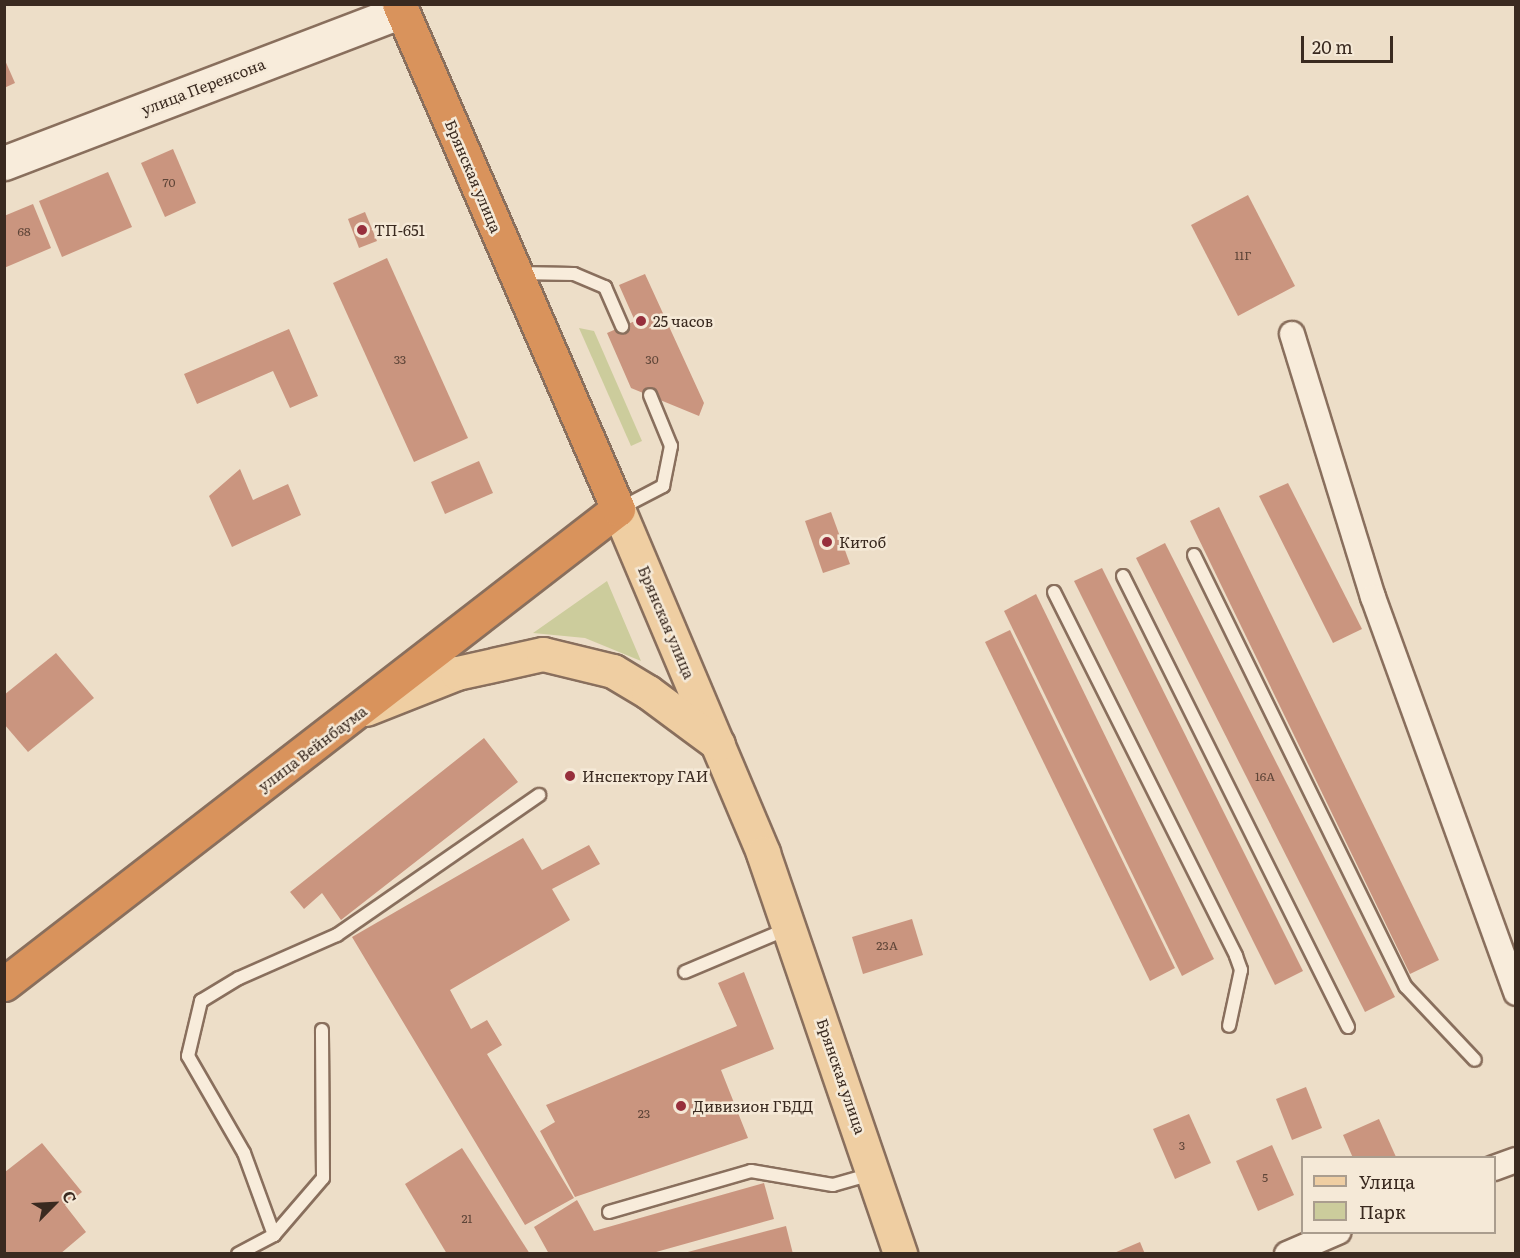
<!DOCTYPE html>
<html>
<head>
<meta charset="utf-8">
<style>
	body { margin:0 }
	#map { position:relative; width:1520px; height:1258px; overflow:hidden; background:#eddec8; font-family:Literata,serif }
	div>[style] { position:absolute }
	.green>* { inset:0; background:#cccc9c }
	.building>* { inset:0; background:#ca957f }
	.roads { filter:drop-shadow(2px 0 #896f5d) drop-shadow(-2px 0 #896f5d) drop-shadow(0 2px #896f5d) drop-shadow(0 -2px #896f5d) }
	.lane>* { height:12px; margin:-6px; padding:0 6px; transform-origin:6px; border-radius:6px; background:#f8ecdb }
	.street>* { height:24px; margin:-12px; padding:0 12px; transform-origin:12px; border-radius:12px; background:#f8ecdb }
	.secondary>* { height:33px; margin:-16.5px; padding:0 16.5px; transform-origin:16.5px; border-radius:16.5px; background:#f8ecdb }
	.primary>* { height:33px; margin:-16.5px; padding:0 16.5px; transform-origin:16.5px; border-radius:16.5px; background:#efcea2 }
	.highway>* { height:33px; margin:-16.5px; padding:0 16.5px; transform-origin:16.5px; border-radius:16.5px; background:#d9935c }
	.dots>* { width:16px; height:16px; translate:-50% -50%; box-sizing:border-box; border:3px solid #f5e9d7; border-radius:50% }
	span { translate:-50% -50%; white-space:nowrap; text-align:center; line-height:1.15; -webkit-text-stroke:5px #f5e9d7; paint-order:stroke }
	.number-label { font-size:12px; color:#5e4538 }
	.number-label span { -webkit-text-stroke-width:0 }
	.street-label { font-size:15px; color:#3a2a20 }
	.poi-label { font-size:15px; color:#3a2a20 }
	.left { translate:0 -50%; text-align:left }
	.frame { position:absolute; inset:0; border:6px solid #3a2a20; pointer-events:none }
	.legend { position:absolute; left:1301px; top:1156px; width:195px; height:78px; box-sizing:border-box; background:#f5e9d7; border:2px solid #aa9d8e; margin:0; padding:8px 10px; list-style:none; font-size:18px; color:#3a2a20 }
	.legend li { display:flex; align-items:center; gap:12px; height:30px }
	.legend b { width:30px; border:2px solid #aa9d8e }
	.north { position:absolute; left:24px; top:1174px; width:60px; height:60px; -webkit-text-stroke:4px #f5e9d7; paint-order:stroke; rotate:66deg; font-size:16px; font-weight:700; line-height:24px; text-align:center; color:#3a2a20 }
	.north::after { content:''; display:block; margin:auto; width:21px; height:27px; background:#3a2a20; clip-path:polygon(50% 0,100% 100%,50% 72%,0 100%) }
	.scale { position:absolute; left:1301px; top:36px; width:92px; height:27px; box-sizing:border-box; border:3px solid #3a2a20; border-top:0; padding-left:8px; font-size:18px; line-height:21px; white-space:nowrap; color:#3a2a20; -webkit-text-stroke:4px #f5e9d7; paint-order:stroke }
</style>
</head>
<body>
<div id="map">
	<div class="green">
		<i style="clip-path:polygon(579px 328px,594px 331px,642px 441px,631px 446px)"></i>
		<i style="clip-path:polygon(607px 581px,641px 661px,585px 638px,533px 633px)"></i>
	</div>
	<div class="building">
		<i style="clip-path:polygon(4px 58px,15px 83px,4px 88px)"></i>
		<i style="clip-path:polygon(173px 149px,196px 203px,165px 217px,141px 163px)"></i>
		<i style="clip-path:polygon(108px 172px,132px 227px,62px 257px,39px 201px)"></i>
		<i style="clip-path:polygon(1248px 195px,1295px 286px,1238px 316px,1191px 225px)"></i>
		<i style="clip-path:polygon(33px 204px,51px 248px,4px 268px,4px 216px)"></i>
		<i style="clip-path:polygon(365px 212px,377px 241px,359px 248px,348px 219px)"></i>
		<i style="clip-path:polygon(387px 258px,468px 438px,414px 462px,333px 283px)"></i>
		<i style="clip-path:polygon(645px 274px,704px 403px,699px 416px,631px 388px,607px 333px,635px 321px,619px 285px)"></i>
		<i style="clip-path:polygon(289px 329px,318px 396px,290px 408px,273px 371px,197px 404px,184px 374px)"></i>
		<i style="clip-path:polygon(479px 461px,493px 493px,445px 514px,431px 482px)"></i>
		<i style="clip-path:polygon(240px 469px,253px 500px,288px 484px,301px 515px,232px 547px,209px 496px)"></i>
		<i style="clip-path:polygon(1288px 483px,1362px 629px,1333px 643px,1259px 496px)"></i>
		<i style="clip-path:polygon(1219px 507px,1439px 960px,1410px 974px,1190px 521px)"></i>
		<i style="clip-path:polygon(831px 512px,850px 564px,823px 573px,805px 521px)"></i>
		<i style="clip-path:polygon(1165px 543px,1395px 997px,1365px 1012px,1136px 558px)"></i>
		<i style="clip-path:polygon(1102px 568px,1303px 971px,1275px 985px,1074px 581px)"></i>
		<i style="clip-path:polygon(1036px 594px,1214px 959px,1182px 976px,1004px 611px)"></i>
		<i style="clip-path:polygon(1010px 630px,1175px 968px,1150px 981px,985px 642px)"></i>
		<i style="clip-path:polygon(56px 653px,94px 698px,28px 752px,4px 724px,4px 695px)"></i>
		<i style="clip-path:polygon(484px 738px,518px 782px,341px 920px,322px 893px,304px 909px,290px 892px)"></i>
		<i style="clip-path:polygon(523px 838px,542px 870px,589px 845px,600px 864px,552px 889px,570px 920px,450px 990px,471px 1029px,487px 1020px,502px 1045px,487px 1054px,574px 1198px,525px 1225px,352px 937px)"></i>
		<i style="clip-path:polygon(912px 919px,923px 955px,863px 974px,852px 937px)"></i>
		<i style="clip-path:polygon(744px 972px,774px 1049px,721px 1070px,748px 1138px,575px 1197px,540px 1131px,555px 1122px,546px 1105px,737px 1026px,718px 983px)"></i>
		<i style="clip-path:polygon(1306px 1087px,1322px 1128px,1292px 1140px,1276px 1099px)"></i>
		<i style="clip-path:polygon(1189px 1114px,1211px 1163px,1175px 1179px,1153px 1129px)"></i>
		<i style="clip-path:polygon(1379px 1119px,1396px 1157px,1353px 1158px,1343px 1135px)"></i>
		<i style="clip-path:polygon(42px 1143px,82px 1192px,65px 1205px,86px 1232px,60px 1254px,5px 1254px,5px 1172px)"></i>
		<i style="clip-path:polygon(1272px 1145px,1294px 1195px,1258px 1211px,1236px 1161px)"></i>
		<i style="clip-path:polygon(462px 1148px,530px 1254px,447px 1254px,405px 1184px)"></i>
		<i style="clip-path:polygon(764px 1183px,774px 1219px,649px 1254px,549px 1254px,534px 1227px,577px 1200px,594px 1231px)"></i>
		<i style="clip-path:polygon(786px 1226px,793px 1254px,684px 1254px,684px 1253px)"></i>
		<i style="clip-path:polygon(1140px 1242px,1145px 1254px,1114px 1254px,1114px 1253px)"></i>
	</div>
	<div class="roads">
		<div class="lane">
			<i style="left:517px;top:273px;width:57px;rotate:1deg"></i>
			<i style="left:574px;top:274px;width:34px;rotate:23deg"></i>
			<i style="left:605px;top:287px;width:43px;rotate:66.4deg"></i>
			<i style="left:619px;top:509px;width:50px;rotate:-27.6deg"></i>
			<i style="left:663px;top:486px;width:41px;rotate:-78.7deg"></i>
			<i style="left:671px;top:446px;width:55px;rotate:-112.4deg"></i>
			<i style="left:1194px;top:555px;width:481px;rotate:63.9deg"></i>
			<i style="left:1406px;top:987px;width:100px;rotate:46.6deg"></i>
			<i style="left:1123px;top:576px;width:504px;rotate:63.49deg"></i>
			<i style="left:1054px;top:592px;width:407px;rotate:63.4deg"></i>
			<i style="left:1236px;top:956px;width:15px;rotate:70deg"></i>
			<i style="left:1241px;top:970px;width:57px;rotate:102.1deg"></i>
			<i style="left:685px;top:972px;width:113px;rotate:-22.9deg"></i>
			<i style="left:609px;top:1212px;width:148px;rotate:-16.1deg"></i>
			<i style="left:751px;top:1171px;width:83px;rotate:9.7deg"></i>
			<i style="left:833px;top:1185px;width:41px;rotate:-15.8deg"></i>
			<i style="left:274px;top:1235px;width:87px;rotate:-110.1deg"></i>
			<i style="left:244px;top:1153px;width:112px;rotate:-120deg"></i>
			<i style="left:188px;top:1056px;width:57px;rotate:-76.7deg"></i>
			<i style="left:201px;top:1001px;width:44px;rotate:-31.2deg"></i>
			<i style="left:239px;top:978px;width:107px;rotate:-23.7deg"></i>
			<i style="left:337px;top:935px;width:246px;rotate:-34.7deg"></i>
			<i style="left:238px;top:1254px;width:41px;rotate:-27.8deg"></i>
			<i style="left:274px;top:1235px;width:75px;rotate:-49.3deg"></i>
			<i style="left:323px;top:1178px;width:148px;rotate:-90.4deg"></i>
		</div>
		<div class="street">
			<i style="left:1292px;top:334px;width:275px;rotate:72.9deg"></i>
			<i style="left:1373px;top:597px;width:421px;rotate:70.1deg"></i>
			<i style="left:1494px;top:1168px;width:23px;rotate:-20deg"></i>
			<i style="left:1287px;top:1254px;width:56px;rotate:-23.3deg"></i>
		</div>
		<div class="secondary">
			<i style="left:4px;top:163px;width:426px;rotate:-20.9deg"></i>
		</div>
		<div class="primary">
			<i style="left:618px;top:509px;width:373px;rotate:67.1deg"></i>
			<i style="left:763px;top:853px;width:424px;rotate:71.1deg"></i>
			<i style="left:366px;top:709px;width:98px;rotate:-21.6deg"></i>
			<i style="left:457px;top:673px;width:88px;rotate:-12.5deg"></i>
			<i style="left:543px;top:654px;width:72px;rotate:13.7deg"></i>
			<i style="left:613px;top:671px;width:41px;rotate:31deg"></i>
			<i style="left:648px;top:692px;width:87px;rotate:36.6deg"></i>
		</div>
		<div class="highway">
			<i style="left:4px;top:984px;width:776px;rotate:-37.73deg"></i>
			<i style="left:618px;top:509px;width:550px;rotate:-113.44deg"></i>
		</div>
	</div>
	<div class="dots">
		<i style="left:362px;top:230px;background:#972f3c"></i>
		<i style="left:641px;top:321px;background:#972f3c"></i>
		<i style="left:827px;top:542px;background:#972f3c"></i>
		<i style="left:570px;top:776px;background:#972f3c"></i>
		<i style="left:681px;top:1106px;background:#972f3c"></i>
	</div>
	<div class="number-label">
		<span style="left:169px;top:183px">70</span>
		<span style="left:24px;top:232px">68</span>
		<span style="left:1243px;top:256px">11Г</span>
		<span style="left:400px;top:360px">33</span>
		<span style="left:652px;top:360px">30</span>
		<span style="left:1265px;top:777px">16А</span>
		<span style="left:887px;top:946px">23А</span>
		<span style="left:644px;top:1114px">23</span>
		<span style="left:1182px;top:1146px">3</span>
		<span style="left:1265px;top:1178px">5</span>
		<span style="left:467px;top:1219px">21</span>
	</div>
	<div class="street-label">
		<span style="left:203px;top:86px;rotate:-21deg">улица Перенсона</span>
		<span style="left:474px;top:176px;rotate:67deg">Брянская улица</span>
		<span style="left:667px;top:622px;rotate:67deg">Брянская улица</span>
		<span style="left:312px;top:748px;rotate:-37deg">улица Вейнбаума</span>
		<span style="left:842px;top:1076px;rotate:71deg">Брянская улица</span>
	</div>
	<div class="poi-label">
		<span class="left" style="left:374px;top:230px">ТП-651</span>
		<span class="left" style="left:653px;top:321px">25 часов</span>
		<span class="left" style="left:839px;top:542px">Китоб</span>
		<span class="left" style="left:582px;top:776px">Инспектору ГАИ</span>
		<span class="left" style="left:693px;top:1106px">Дивизион ГБДД</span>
	</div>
	<div class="frame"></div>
	<ul class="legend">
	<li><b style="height:8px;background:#efcea2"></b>Улица</li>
	<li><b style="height:16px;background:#cccc9c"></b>Парк</li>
	</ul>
	<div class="north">С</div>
	<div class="scale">20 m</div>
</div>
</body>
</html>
